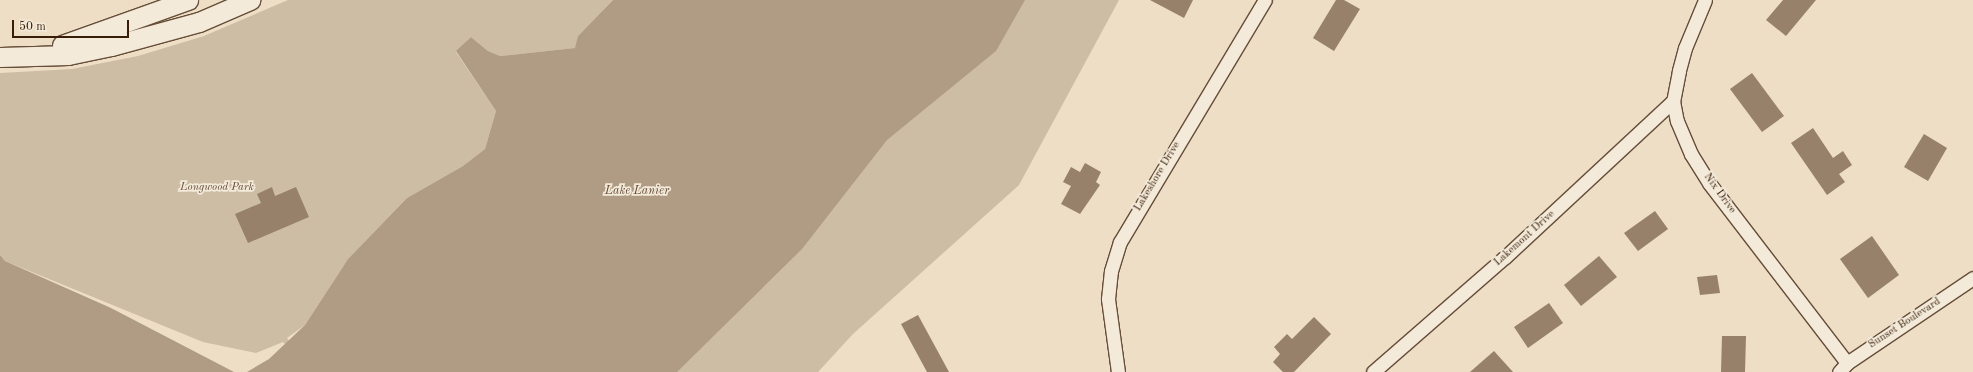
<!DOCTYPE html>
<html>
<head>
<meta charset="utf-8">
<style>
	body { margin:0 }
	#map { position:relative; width:1973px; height:372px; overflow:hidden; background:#eddec5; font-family:"Old Standard TT",serif }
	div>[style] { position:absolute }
	.green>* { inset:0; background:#cebda5 }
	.water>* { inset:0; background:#b09c85 }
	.building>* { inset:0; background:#97816b }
	.roads { filter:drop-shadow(1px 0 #664d38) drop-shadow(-1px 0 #664d38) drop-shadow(0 1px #664d38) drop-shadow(0 -1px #664d38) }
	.street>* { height:13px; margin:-6.5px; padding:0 6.5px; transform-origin:6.5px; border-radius:6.5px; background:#f3ead9 }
	.secondary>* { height:19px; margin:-9.5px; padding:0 9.5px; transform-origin:9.5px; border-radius:9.5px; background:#f3ead9 }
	span { translate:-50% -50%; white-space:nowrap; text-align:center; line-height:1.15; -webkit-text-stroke:3.5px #f3ead9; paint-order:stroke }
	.street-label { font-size:11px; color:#391d09 }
	.park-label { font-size:11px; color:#664d38; font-style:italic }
	.water-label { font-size:12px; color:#634934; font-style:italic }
	.scale { position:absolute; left:12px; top:20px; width:117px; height:18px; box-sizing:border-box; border:2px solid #391d09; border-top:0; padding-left:5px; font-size:12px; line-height:14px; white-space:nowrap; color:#391d09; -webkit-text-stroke:3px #f3ead9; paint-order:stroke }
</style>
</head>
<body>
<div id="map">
	<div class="green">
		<i style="clip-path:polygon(288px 0,613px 0,578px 36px,576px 48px,500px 56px,488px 51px,471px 37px,456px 52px,496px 111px,485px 149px,463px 166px,407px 198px,348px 259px,305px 325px,287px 338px,315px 372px,308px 372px,283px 342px,256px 353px,203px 342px,5px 261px,0 255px,0 73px,72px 69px,138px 56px,204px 36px)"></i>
		<i style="clip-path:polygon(988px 0,1119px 0,1019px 185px,853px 334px,818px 372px,657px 372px)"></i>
	</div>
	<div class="water">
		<i style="clip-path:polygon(613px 0,1025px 0,996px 51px,887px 140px,802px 249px,677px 372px,247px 372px,269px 359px,305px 325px,348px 259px,407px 198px,463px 166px,485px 149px,496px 111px,456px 51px,471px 37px,488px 51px,500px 56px,575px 48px,578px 36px)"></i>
		<i style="clip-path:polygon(0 255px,5px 261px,111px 308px,234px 372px,0 372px)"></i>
	</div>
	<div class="building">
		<i style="clip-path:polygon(1150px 0,1193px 0,1184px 18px)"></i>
		<i style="clip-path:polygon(1336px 0,1344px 0,1360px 9px,1334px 51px,1313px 38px)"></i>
		<i style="clip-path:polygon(1783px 0,1816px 0,1786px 36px,1766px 20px)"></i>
		<i style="clip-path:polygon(1752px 73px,1784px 116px,1762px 132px,1730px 89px)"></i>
		<i style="clip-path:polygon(1813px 128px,1833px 158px,1843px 151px,1852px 165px,1839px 174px,1845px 182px,1827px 195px,1791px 143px)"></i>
		<i style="clip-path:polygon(1924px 134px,1947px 148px,1928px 181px,1904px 167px)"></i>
		<i style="clip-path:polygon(1085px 163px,1101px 172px,1096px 182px,1100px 185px,1080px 214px,1061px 204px,1071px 186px,1063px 182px,1071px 167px,1080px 172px)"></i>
		<i style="clip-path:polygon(272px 187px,275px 196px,296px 187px,309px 217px,248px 243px,235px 214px,261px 203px,257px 194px)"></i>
		<i style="clip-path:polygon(1655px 211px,1668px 229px,1638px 251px,1624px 233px)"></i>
		<i style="clip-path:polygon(1872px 236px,1899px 275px,1868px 298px,1840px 259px)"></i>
		<i style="clip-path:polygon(1599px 256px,1617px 277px,1581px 306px,1564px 285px)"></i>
		<i style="clip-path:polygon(1717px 275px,1720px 293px,1700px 295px,1697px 277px)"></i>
		<i style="clip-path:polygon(1549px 303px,1563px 323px,1528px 348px,1514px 327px)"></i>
		<i style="clip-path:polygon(918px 315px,949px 372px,927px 372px,901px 324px)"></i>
		<i style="clip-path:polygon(1314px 317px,1331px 334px,1294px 372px,1283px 372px,1273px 362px,1280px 354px,1274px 347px,1287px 334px,1292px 339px)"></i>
		<i style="clip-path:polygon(1722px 336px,1746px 336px,1745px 372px,1721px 372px)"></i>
		<i style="clip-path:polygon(1494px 351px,1513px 372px,1470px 372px)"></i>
	</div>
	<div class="roads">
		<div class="street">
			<i style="left:1705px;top:0;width:52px;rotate:112.6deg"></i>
			<i style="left:1685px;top:48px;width:24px;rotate:105deg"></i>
			<i style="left:1679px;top:71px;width:31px;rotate:101deg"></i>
			<i style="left:1673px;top:101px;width:20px;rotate:79deg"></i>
			<i style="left:1677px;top:121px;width:36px;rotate:67deg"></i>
			<i style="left:1691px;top:154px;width:34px;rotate:58deg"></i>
			<i style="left:1709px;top:183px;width:227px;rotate:52.5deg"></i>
			<i style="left:1118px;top:372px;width:74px;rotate:-97.8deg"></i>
			<i style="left:1108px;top:299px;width:28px;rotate:-84deg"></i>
			<i style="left:1111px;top:271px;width:30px;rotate:-73deg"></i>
			<i style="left:1120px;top:242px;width:282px;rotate:-59.1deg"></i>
			<i style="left:1373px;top:372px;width:175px;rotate:-41.1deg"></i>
			<i style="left:1505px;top:257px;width:229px;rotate:-42.9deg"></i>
			<i style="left:1839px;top:372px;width:12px;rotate:-48deg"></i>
			<i style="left:1847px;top:363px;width:152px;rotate:-34deg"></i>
		</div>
		<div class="secondary">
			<i style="left:62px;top:45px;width:134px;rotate:-19.7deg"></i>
			<i style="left:0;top:57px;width:68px;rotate:-1.7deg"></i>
			<i style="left:68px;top:55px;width:44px;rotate:-11.8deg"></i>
			<i style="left:111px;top:46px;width:91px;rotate:-15.3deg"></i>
			<i style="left:199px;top:22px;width:56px;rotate:-23.3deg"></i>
		</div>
	</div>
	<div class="street-label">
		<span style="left:1158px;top:177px;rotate:-59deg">Lakeshore Drive</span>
		<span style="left:1719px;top:194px;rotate:54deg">Nix Drive</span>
		<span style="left:1525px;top:239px;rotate:-42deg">Lakemont Drive</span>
		<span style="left:1905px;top:324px;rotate:-33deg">Sunset Boulevard</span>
	</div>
	<div class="park-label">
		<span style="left:217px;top:188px">Longwood Park</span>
	</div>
	<div class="water-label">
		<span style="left:637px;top:192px">Lake Lanier</span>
	</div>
	<div class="scale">50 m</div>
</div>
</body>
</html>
